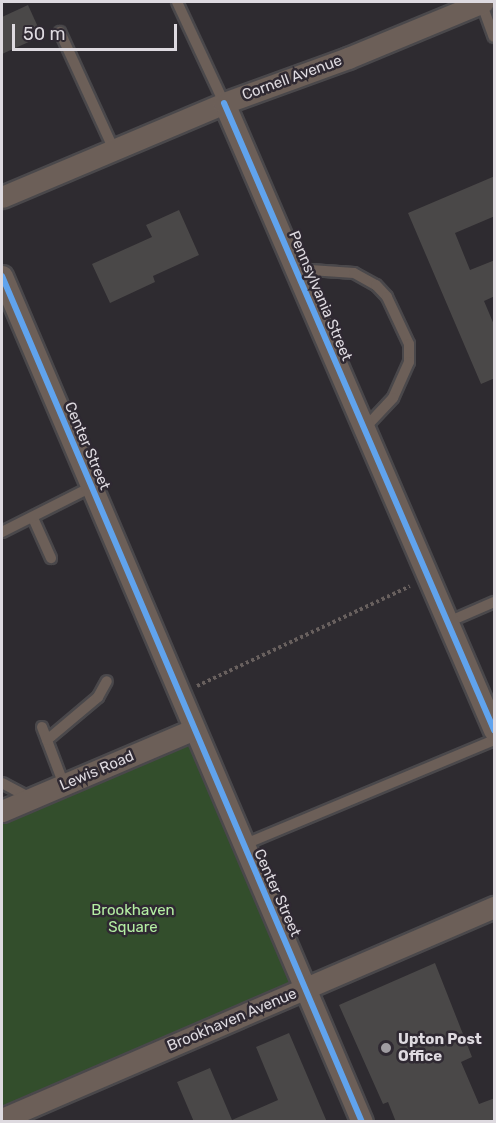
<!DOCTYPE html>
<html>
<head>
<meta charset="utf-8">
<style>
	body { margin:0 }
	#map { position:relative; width:496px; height:1123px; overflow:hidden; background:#2e2b30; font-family:Rubik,sans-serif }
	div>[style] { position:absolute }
	.green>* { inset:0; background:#334e2c }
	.building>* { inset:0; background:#4a4848 }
	.path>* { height:4px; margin-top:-2px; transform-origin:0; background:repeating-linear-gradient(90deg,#68605e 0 3px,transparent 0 6px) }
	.roads { filter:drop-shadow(2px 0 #4a484b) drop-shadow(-2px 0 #4a484b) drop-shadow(0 2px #4a484b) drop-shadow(0 -2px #4a484b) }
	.lane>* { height:10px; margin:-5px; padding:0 5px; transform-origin:5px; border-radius:5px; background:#6c5f58 }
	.street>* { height:21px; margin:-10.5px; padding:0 10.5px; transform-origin:10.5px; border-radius:10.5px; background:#6c5f58 }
	.cycleway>* { height:6px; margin:-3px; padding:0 3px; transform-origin:3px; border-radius:3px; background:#60a3ed }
	.dots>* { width:16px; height:16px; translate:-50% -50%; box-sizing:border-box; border:3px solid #2f2932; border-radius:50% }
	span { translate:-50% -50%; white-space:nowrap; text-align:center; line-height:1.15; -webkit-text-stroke:5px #2f2932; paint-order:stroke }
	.street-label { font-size:15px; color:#dedae0 }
	.park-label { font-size:15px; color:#b4eea3 }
	.poi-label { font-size:15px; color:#dedae0; font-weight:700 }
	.left { translate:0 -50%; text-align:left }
	.frame { position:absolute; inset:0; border:3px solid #dedae0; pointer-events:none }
	.scale { position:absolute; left:12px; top:24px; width:165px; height:27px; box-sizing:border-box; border:3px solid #dedae0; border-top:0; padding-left:8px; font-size:18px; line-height:21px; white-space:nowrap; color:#dedae0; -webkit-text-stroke:4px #2f2932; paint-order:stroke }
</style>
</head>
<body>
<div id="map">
	<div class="green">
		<i style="clip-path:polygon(192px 730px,306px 988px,2px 1119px,2px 813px)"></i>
	</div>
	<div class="building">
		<i style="clip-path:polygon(28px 5px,42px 36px,2px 54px,2px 17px)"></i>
		<i style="clip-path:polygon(495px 176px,495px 216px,455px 233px,470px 270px,495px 260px,495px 296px,484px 301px,495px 327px,495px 378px,481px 384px,408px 213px)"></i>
		<i style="clip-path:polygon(179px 210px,199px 255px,153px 276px,155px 282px,110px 303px,92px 264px,152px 237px,146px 225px)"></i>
		<i style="clip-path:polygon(435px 963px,472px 1057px,461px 1062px,479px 1104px,495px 1098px,495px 1122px,396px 1122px,388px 1102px,383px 1104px,339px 1005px)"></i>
		<i style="clip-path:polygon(289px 1033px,327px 1122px,194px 1122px,177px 1082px,210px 1068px,232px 1120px,278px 1100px,256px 1047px)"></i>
	</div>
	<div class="path">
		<i style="left:197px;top:686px;width:235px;rotate:-25.1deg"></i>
	</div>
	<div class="roads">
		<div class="lane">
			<i style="left:177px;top:2px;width:111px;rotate:65deg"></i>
			<i style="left:481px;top:2px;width:37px;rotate:70deg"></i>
			<i style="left:60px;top:32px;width:130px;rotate:65.4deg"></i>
			<i style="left:296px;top:269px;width:58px;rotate:3.9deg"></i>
			<i style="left:354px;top:273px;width:25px;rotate:29deg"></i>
			<i style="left:376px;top:285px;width:16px;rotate:47deg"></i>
			<i style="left:387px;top:297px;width:52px;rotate:64.9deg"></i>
			<i style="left:409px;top:344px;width:18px;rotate:90deg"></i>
			<i style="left:409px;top:362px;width:39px;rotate:114deg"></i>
			<i style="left:393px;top:398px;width:44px;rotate:133.2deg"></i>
			<i style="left:33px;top:518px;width:44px;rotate:65.8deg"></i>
			<i style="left:2px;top:532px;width:100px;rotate:-26.8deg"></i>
			<i style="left:448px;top:622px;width:50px;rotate:-23.5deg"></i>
			<i style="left:42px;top:727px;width:62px;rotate:69.2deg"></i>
			<i style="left:47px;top:740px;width:67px;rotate:-40.1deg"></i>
			<i style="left:98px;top:697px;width:18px;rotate:-61deg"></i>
			<i style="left:2px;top:783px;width:32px;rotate:28deg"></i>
			<i style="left:243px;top:845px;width:272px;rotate:-22.7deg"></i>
		</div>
		<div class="street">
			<i style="left:224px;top:103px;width:683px;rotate:66.7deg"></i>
			<i style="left:2px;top:197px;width:241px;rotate:-22.9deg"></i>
			<i style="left:224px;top:103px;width:132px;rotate:-19.9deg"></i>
			<i style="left:348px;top:58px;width:146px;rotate:-22.5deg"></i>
			<i style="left:2px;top:276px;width:919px;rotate:66.95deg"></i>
			<i style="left:2px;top:811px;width:207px;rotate:-23.1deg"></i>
			<i style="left:2px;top:1119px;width:536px;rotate:-23.31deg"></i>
		</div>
	</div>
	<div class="cycleway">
		<i style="left:224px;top:103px;width:683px;rotate:66.7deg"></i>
		<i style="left:2px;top:276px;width:919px;rotate:66.95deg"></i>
	</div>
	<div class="dots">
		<i style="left:386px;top:1048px;background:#a09da2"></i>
	</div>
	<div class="street-label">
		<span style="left:292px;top:78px;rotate:-20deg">Cornell Avenue</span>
		<span style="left:320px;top:296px;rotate:67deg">Pennsylvania Street</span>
		<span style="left:87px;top:446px;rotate:67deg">Center Street</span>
		<span style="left:97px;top:771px;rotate:-23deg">Lewis Road</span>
		<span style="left:277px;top:893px;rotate:66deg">Center Street</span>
		<span style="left:232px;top:1020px;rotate:-23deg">Brookhaven Avenue</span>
	</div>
	<div class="park-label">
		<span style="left:133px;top:919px">Brookhaven<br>Square</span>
	</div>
	<div class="poi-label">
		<span class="left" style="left:398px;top:1048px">Upton Post<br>Office</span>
	</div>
	<div class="frame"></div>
	<div class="scale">50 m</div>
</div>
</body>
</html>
